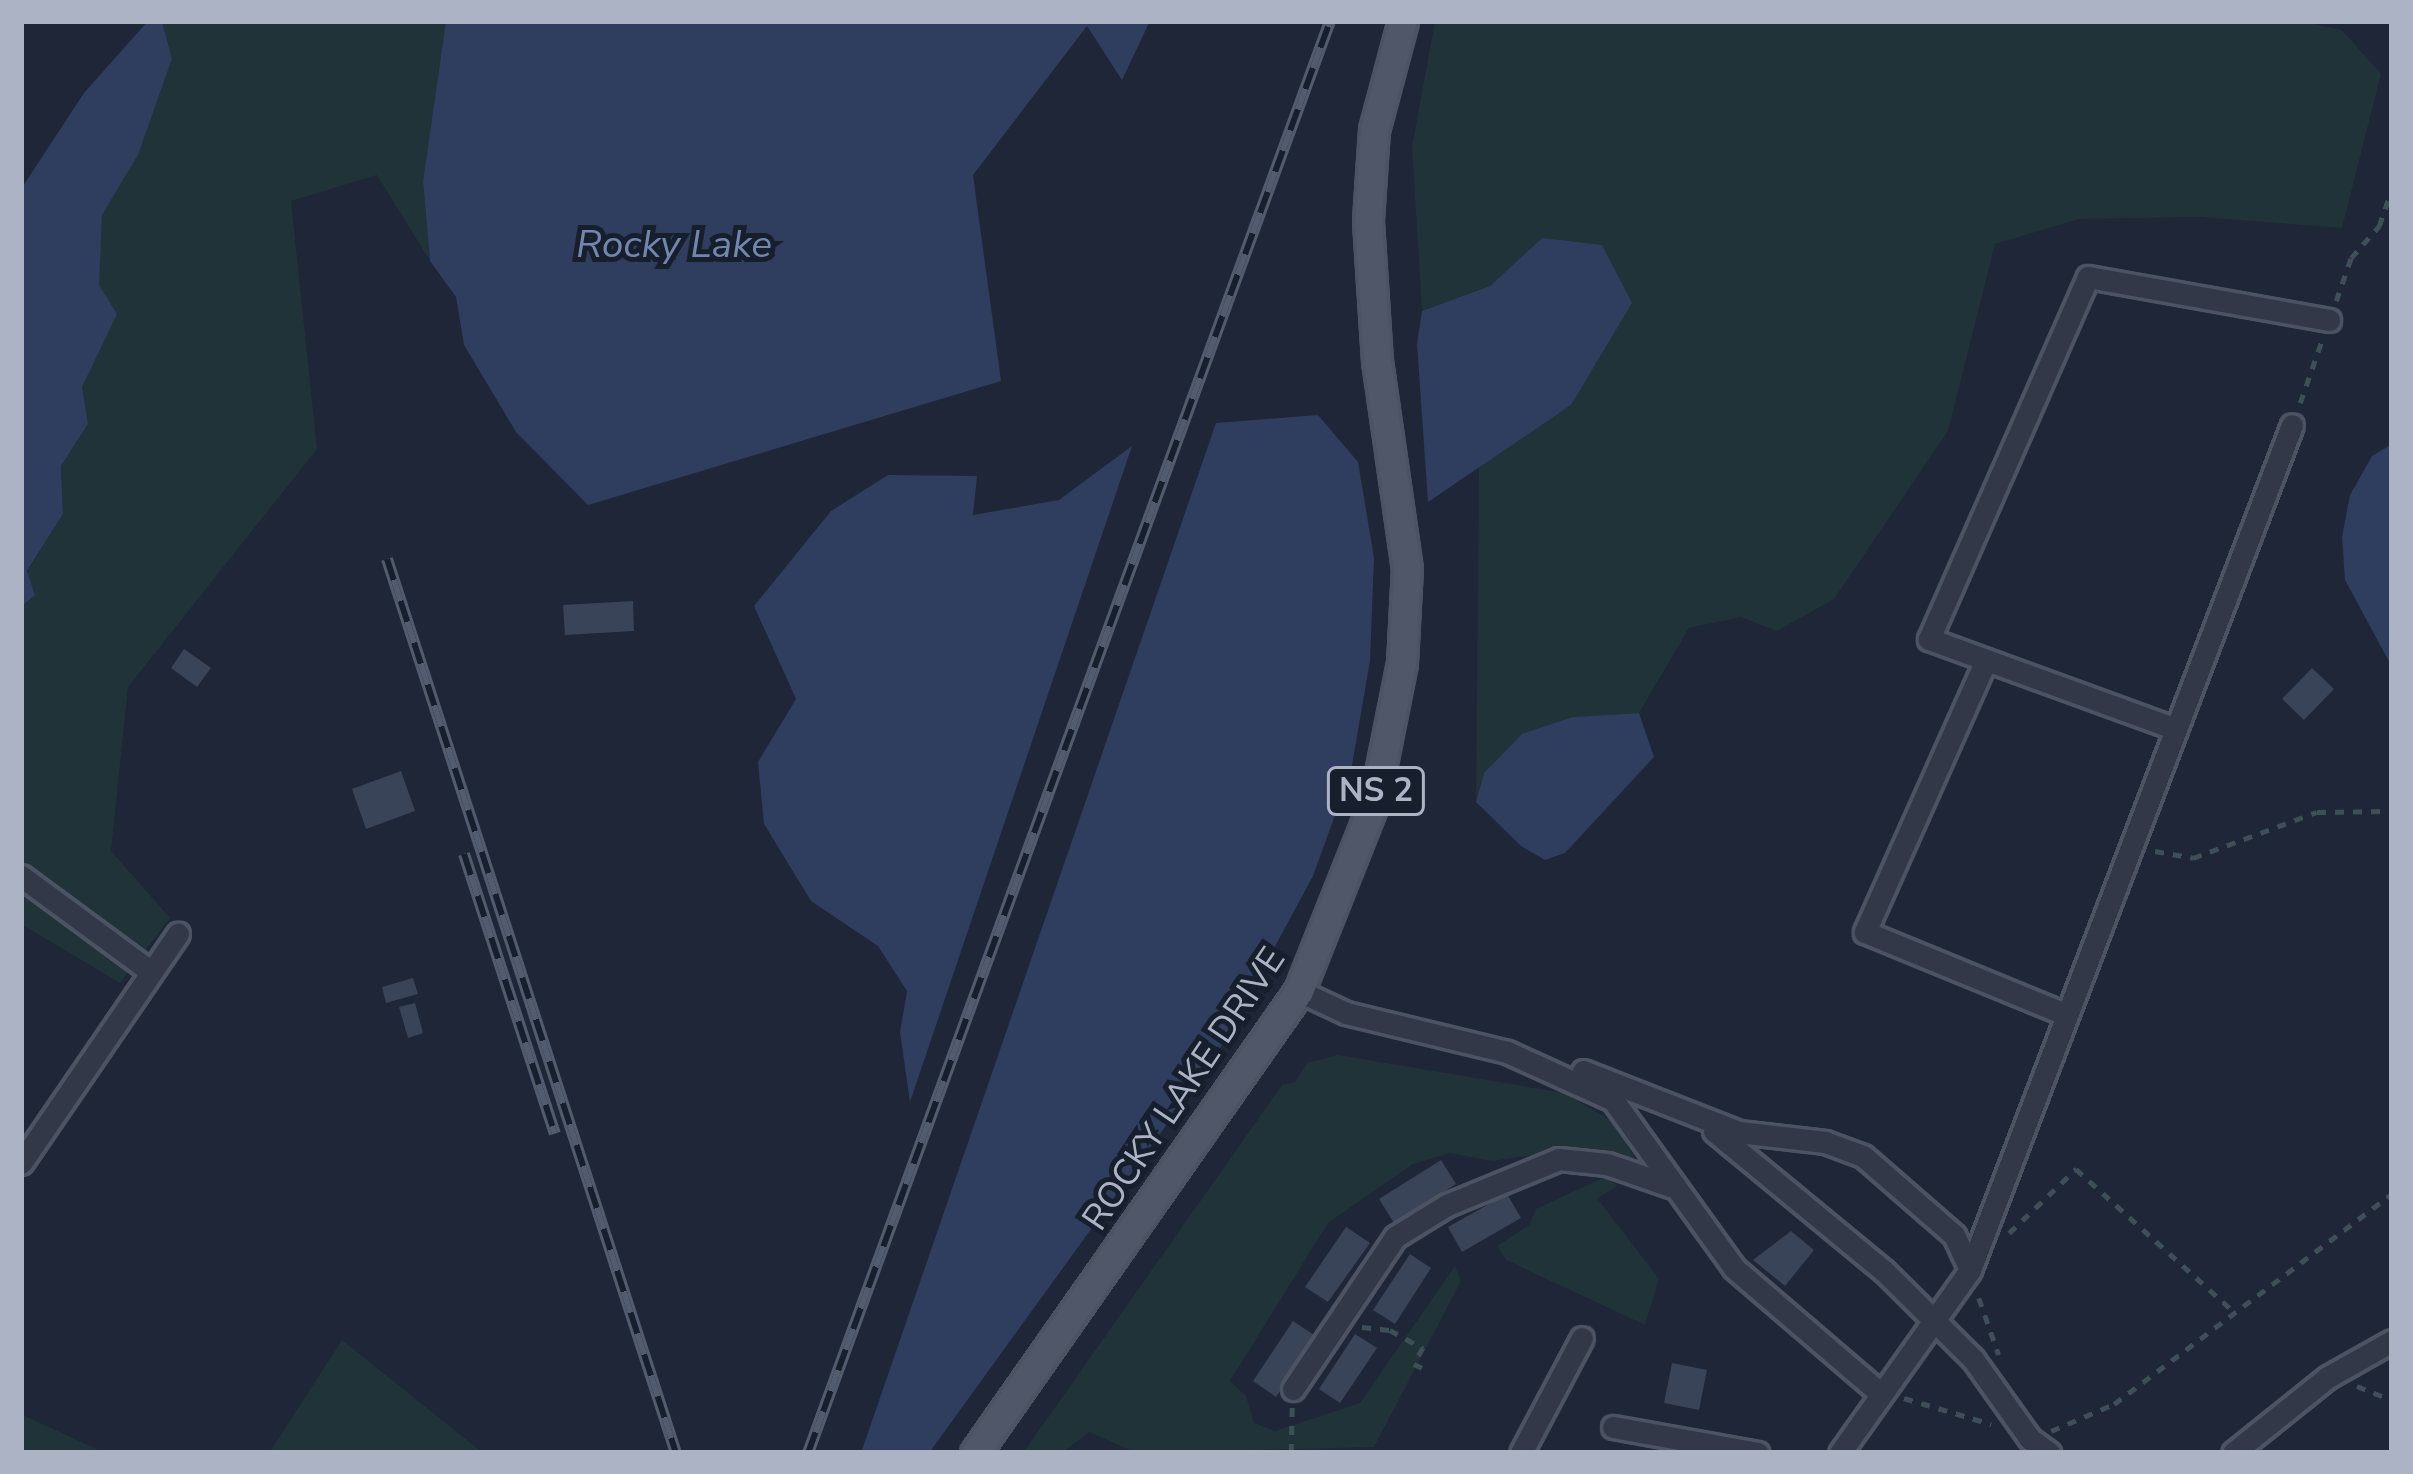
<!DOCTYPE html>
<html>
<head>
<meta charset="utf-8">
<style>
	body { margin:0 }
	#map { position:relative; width:2413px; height:1474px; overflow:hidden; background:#1e2637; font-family:"Nunito Sans",sans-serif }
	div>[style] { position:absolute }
	.green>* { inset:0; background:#203338 }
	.water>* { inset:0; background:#2f3d5e }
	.building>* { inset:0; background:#3a4458 }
	.path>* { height:4.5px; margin-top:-2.25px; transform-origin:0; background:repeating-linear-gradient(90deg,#3d5056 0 9px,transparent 0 18px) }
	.roads { filter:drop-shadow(3px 0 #4c5363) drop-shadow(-3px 0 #4c5363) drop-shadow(0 3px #4c5363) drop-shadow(0 -3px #4c5363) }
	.minor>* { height:21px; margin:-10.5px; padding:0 10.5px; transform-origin:10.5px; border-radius:10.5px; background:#323848 }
	.major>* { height:27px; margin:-13.5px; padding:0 13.5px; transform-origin:13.5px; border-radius:13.5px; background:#4f5768 }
	.rail>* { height:12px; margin-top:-6px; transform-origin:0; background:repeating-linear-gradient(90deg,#171e2c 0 22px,#535c6f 0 44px); box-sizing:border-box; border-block:3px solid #535c6f }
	span { translate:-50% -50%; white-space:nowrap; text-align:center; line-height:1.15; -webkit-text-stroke:10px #171e2c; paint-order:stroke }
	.shield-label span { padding:3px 9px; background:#171e2c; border:3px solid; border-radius:9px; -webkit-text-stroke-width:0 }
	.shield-label { font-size:33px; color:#abb3c5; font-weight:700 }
	.street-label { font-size:36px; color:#abb3c5 }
	.water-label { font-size:39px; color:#7286b0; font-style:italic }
	.frame { position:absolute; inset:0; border:24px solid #abb3c5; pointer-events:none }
</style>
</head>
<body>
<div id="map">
	<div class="green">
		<i style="clip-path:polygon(162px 21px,446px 21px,423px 181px,430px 261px,377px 175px,291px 201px,317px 449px,128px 687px,111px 851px,170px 918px,120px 983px,21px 924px,21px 607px,35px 595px,27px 572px,63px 514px,61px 466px,88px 424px,82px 387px,92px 360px,102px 214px,138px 155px,172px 59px)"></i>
		<i style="clip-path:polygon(1435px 21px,2298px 21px,2342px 30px,2381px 74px,2342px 228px,2200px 217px,2079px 219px,1995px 244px,1948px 431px,1834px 599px,1777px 631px,1741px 617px,1689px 628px,1639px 713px,1573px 717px,1484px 772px,1476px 802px,1479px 464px,1571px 405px,1542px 238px,1490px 286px,1422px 311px,1412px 147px)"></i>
		<i style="clip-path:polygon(1338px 1055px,1564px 1093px,1613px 1122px,1635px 1158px,1572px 1149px,1493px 1161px,1450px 1153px,1413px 1164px,1328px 1223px,1230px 1381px,1246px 1396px,1254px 1423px,1275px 1431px,1360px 1403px,1455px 1266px,1461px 1281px,1374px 1447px,1137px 1453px,1089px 1432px,1062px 1453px,1023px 1453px,1282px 1085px,1295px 1082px,1307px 1063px)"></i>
		<i style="clip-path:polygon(1605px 1177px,1618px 1186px,1597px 1198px,1659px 1279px,1645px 1325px,1506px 1260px,1497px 1246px,1529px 1225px,1536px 1209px)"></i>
		<i style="clip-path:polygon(342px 1340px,483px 1453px,269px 1453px)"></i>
		<i style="clip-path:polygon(21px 1414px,105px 1453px,21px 1453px)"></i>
	</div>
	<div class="water">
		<i style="clip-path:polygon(148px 21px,162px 21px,172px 59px,138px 155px,102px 215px,99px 285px,117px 314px,82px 387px,88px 424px,61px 466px,63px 514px,27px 571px,35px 595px,21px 607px,21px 189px,84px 93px)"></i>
		<i style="clip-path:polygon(446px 21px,1150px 21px,1122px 80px,1087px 26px,973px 175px,1001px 381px,588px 505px,516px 432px,464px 345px,456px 297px,430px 261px,423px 181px)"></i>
		<i style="clip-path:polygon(1542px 238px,1602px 245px,1632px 303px,1571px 405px,1428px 502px,1417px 344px,1422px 311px,1490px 286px)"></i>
		<i style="clip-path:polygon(1318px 415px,1358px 462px,1374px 558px,1370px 661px,1351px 771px,1313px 876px,1215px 1058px,929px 1453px,861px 1453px,1216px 423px)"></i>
		<i style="clip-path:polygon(2392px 444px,2392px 667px,2345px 580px,2342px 537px,2350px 495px,2372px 456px)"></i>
		<i style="clip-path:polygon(1132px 446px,910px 1102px,900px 1032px,907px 991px,878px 946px,811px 901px,764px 824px,758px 762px,796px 699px,754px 606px,831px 511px,888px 475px,977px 476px,973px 515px,1059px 500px)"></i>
		<i style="clip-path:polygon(1639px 713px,1654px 757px,1565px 853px,1545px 860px,1521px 846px,1476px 802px,1484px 773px,1522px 734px,1573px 717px)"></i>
	</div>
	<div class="building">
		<i style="clip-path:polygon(633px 601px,634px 631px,565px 635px,563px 605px)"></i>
		<i style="clip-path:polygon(184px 649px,211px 668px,197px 687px,171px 668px)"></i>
		<i style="clip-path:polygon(2312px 668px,2334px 689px,2304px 720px,2282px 699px)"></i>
		<i style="clip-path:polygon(401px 771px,415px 811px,366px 829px,352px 789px)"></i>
		<i style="clip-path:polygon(413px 978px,418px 994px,386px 1003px,382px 987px)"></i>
		<i style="clip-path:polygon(415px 1003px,423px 1033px,408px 1038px,399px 1007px)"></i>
		<i style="clip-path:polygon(1441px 1160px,1456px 1184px,1394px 1223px,1379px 1199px)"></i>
		<i style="clip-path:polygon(1507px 1194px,1521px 1218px,1462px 1252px,1448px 1227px)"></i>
		<i style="clip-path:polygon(1346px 1227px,1370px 1243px,1328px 1302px,1305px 1287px)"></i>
		<i style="clip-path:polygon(1791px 1231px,1814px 1250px,1785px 1286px,1753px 1260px)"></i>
		<i style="clip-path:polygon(1410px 1254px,1431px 1268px,1395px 1324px,1373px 1310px)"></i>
		<i style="clip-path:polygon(1293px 1321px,1317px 1337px,1276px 1397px,1253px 1381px)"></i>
		<i style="clip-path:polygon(1355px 1334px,1377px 1348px,1340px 1403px,1319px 1389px)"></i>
		<i style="clip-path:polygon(1672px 1363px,1707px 1370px,1699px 1410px,1664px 1403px)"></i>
	</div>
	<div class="path">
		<i style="left:2336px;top:301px;width:46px;rotate:-70.8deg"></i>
		<i style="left:2351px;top:258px;width:43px;rotate:-48.8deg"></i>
		<i style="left:2379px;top:226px;width:39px;rotate:-71deg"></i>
		<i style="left:2300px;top:403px;width:67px;rotate:-70.8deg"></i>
		<i style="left:2155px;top:851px;width:39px;rotate:10deg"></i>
		<i style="left:2193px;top:858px;width:132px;rotate:-20.4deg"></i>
		<i style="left:2317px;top:812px;width:75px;rotate:-0.8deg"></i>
		<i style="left:2009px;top:1233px;width:93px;rotate:-43.7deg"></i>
		<i style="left:2076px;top:1169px;width:213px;rotate:42.1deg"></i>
		<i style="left:1979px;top:1298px;width:60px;rotate:70.7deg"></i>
		<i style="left:1362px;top:1327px;width:28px;rotate:6deg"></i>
		<i style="left:1390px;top:1330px;width:38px;rotate:29deg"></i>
		<i style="left:1423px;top:1348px;width:18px;rotate:119deg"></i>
		<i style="left:1414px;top:1364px;width:17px;rotate:25deg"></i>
		<i style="left:2357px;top:1386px;width:38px;rotate:22deg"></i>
		<i style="left:1904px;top:1398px;width:91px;rotate:16.6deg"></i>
		<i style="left:2051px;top:1431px;width:69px;rotate:-23.2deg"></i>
		<i style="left:2114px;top:1404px;width:348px;rotate:-37.1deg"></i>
		<i style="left:1291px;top:1453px;width:46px;rotate:-88.8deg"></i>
	</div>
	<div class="roads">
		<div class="minor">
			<i style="left:1986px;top:660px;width:298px;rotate:114deg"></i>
			<i style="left:1865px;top:932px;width:218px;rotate:22.3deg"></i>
			<i style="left:2176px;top:729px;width:263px;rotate:-160deg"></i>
			<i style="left:1929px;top:639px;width:395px;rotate:-66.3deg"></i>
			<i style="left:2088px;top:277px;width:245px;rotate:10.1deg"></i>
			<i style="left:21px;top:876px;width:162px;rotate:36.4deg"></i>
			<i style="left:1299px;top:991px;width:52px;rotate:25.1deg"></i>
			<i style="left:1346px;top:1013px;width:166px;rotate:13.6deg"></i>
			<i style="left:1507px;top:1052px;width:116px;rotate:24.4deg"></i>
			<i style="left:1613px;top:1100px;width:207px;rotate:54.2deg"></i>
			<i style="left:1734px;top:1268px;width:194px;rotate:40.6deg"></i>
			<i style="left:1583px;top:1071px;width:168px;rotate:21.4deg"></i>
			<i style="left:1739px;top:1132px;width:87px;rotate:6.6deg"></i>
			<i style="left:1825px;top:1142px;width:40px;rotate:20.2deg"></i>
			<i style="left:1863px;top:1156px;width:121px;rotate:41deg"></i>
			<i style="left:1954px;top:1235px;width:38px;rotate:65deg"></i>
			<i style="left:1714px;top:1131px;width:220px;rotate:39.5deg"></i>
			<i style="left:1884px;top:1271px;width:125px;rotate:44.7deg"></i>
			<i style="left:1973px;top:1359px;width:98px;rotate:54.5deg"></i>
			<i style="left:2030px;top:1439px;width:24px;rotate:36deg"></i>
			<i style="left:21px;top:1163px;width:278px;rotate:-55.6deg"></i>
			<i style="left:1293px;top:1389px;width:183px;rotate:-56.1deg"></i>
			<i style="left:1395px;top:1237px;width:61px;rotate:-31.6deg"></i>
			<i style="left:1447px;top:1205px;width:121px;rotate:-22.3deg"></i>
			<i style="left:1559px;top:1159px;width:48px;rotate:5.9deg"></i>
			<i style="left:1607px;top:1164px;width:67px;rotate:19.2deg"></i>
			<i style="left:1613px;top:1427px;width:147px;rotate:10.2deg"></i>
			<i style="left:1521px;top:1453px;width:130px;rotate:-62.1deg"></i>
			<i style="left:1840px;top:1453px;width:224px;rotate:-54.6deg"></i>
			<i style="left:1970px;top:1270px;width:904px;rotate:-69.14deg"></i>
			<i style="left:2233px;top:1453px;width:122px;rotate:-38.7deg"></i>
			<i style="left:2328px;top:1377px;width:73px;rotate:-29.4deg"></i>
		</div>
		<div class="major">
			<i style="left:975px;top:1453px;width:564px;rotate:-54.96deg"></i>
			<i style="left:1299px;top:991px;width:202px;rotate:-68.3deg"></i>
			<i style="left:1374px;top:803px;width:143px;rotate:-78.7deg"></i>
			<i style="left:1402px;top:663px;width:94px;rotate:-87deg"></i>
			<i style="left:1407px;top:569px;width:210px;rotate:-98.2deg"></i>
			<i style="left:1377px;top:361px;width:141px;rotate:-93.7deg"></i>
			<i style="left:1368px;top:220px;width:90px;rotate:-86.2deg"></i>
			<i style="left:1374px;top:130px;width:113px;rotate:-75.1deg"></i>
		</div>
	</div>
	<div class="rail">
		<i style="left:387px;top:559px;width:940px;rotate:72.09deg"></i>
		<i style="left:464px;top:854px;width:294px;rotate:72deg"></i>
		<i style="left:808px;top:1453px;width:1524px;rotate:-69.97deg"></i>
	</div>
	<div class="shield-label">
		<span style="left:1376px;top:791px">NS 2</span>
	</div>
	<div class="street-label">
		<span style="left:1184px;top:1089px;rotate:-56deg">ROCKY LAKE DRIVE</span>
	</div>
	<div class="water-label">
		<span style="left:674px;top:245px">Rocky Lake</span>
	</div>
	<div class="frame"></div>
</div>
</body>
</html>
